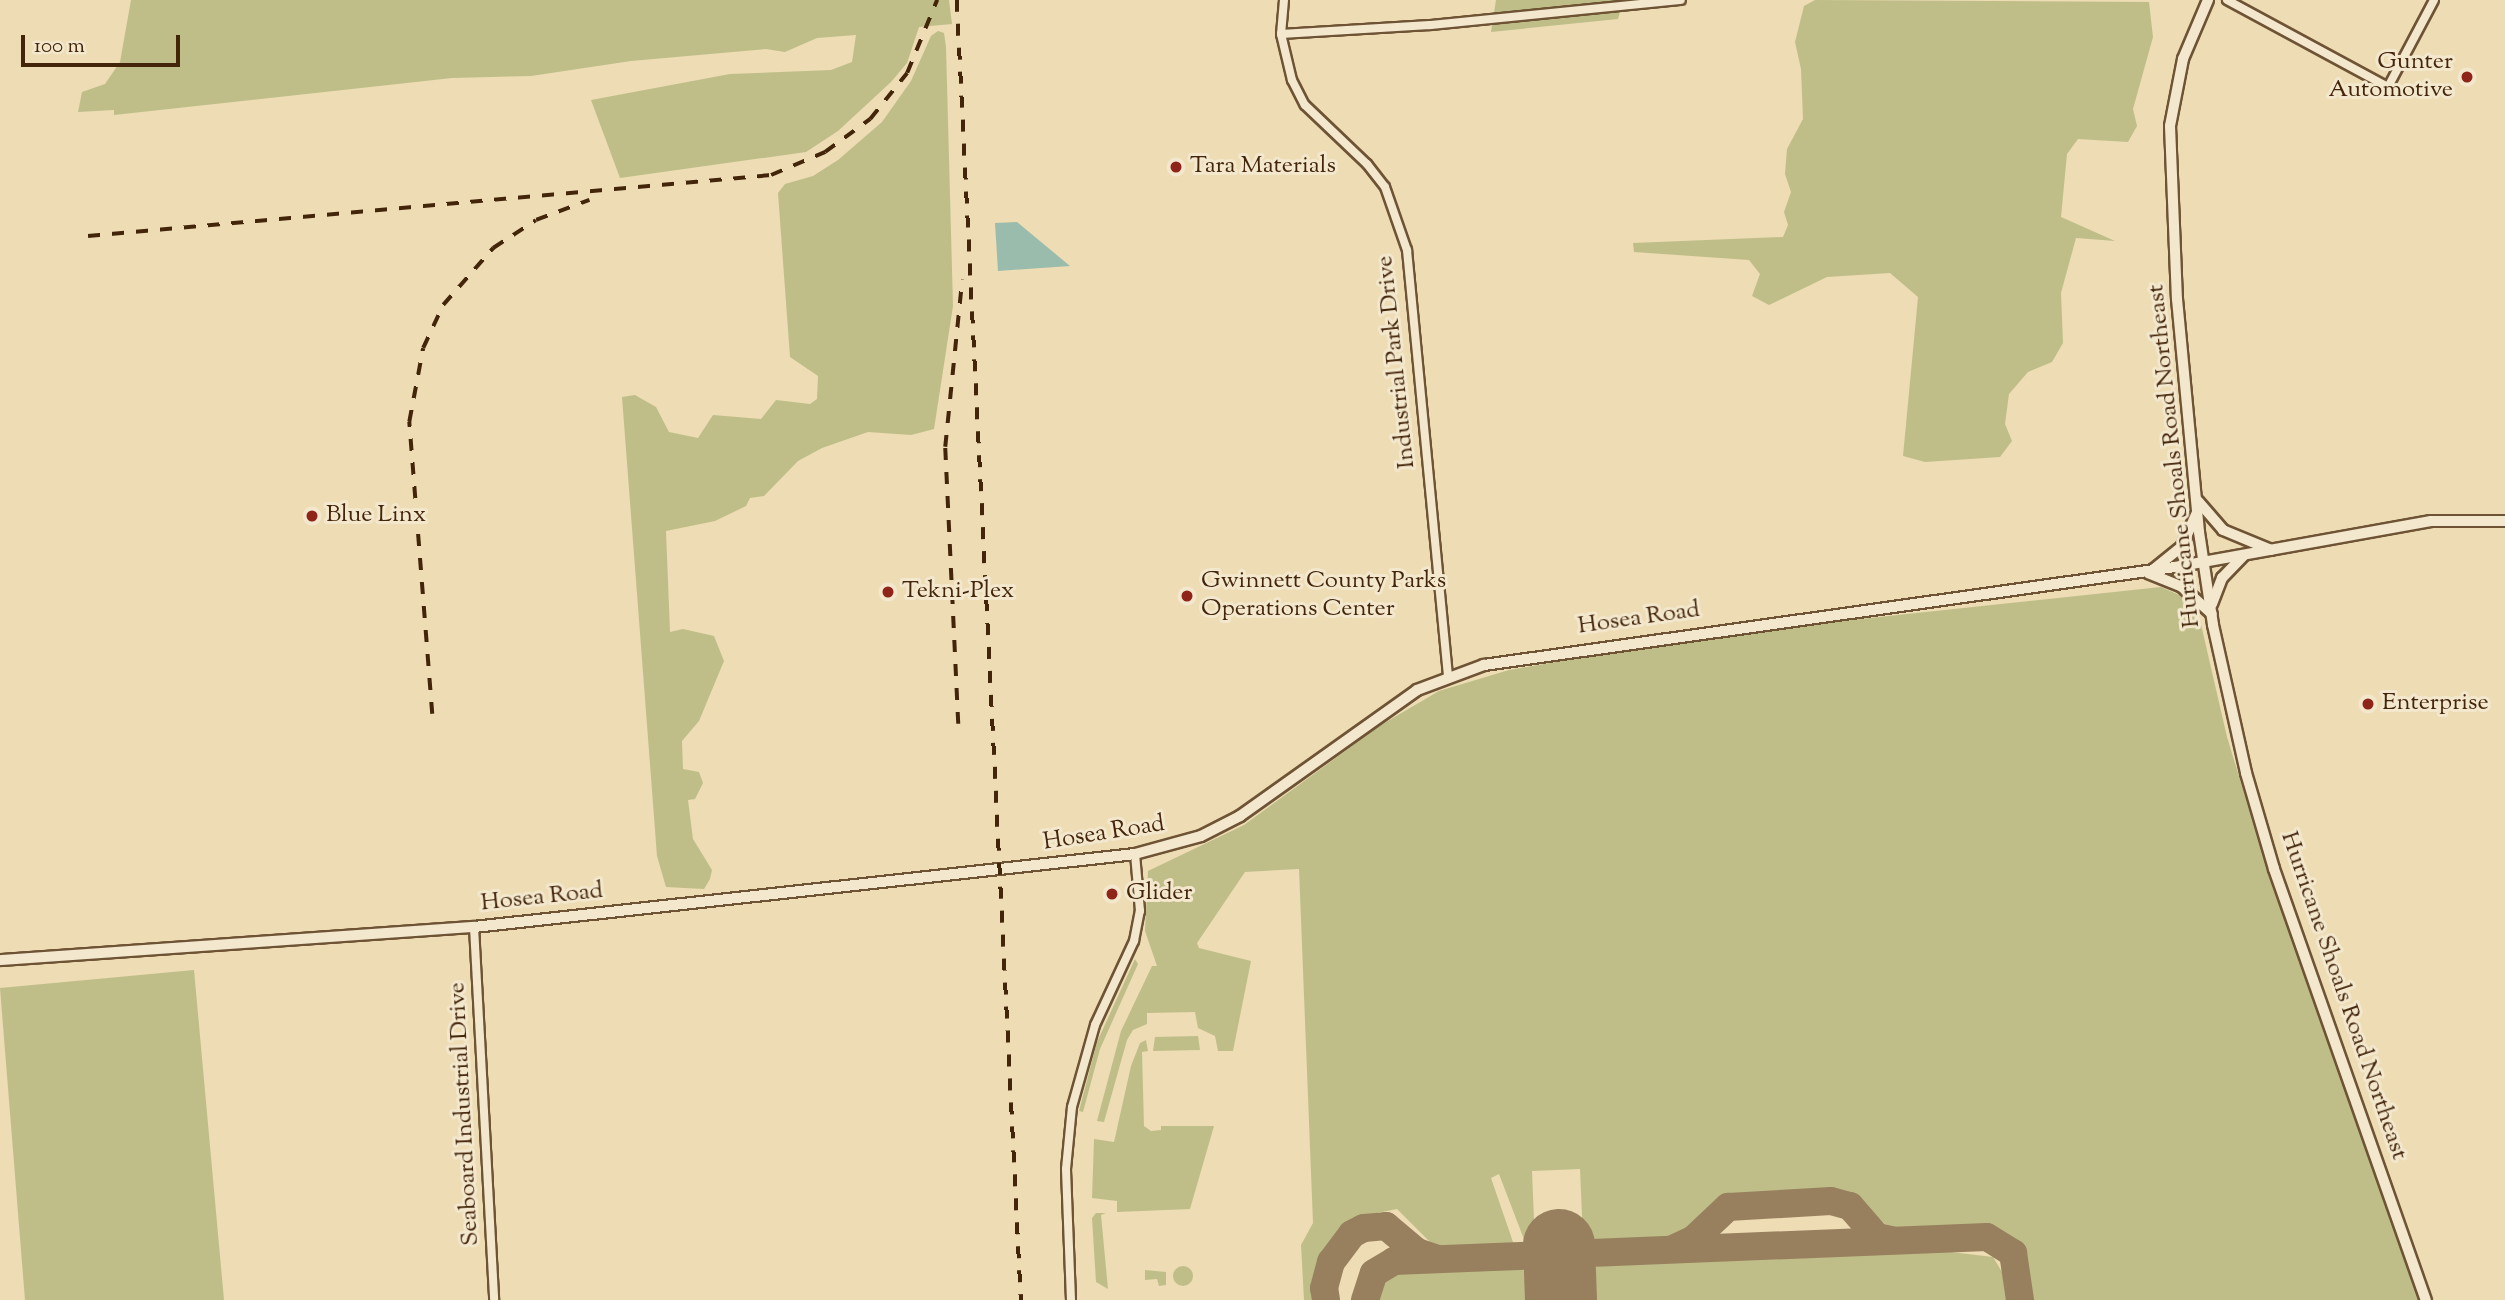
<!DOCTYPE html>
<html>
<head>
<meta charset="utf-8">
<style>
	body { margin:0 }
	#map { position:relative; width:2505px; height:1300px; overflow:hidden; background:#eddcb4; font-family:"Sorts Mill Goudy",serif }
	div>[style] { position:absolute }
	.green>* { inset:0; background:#bfbe88 }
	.round { border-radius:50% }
	.water>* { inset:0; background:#99bcac }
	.taxiway>* { height:28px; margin:-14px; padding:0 14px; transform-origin:14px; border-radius:14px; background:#98805f }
	.runway>* { height:72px; margin:-36px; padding:0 36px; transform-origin:36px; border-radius:36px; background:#98805f }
	.roads { filter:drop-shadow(2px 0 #6e5334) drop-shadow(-2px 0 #6e5334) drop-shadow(0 2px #6e5334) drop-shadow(0 -2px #6e5334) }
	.minor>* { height:8px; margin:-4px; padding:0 4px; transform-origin:4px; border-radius:4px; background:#f3e8ce }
	.tertiary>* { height:10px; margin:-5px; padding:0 5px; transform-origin:5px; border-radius:5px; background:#f3e8ce }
	.rail>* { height:3.5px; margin-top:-1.75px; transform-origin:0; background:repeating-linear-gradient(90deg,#43250a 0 12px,transparent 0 24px) }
	.dots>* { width:19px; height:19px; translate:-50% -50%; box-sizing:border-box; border:4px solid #f3e8ce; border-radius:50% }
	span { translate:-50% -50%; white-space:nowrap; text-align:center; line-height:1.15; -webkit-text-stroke:6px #f3e8ce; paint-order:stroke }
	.poi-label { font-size:24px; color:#43250a }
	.right { translate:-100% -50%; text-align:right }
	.left { translate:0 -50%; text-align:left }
	.street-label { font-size:24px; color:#43250a }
	.scale { position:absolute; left:21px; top:35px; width:159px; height:32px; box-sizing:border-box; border:4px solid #43250a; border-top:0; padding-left:9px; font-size:21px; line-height:24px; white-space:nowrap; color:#43250a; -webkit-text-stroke:5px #f3e8ce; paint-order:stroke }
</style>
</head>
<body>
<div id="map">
	<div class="green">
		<i style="clip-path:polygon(131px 0,949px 0,952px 24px,919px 27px,907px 63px,891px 82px,838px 131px,806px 152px,620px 178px,591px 100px,730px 74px,831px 70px,852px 62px,856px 35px,817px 38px,785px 52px,766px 49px,631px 61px,531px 76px,452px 78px,114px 115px,114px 110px,78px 112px,82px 92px,105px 84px,120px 62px)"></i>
		<i style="clip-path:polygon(1496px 0,1623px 0,1618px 19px,1491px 32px)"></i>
		<i style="clip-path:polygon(1815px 0,2149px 2px,2153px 37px,2133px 109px,2137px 126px,2128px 142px,2078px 139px,2067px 154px,2061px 217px,2115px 241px,2076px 238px,2061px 293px,2063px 343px,2052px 362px,2028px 372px,2009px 394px,2005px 424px,2012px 441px,2000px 457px,1925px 462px,1903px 456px,1918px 297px,1890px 273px,1827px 277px,1769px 305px,1752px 296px,1760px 274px,1749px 260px,1634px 252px,1633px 243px,1783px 237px,1788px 225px,1784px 212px,1791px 192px,1785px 174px,1787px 149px,1803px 119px,1801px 69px,1795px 42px,1804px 6px)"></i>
		<i style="clip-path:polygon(938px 31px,944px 33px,946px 47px,953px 306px,934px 429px,911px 435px,868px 432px,822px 448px,798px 461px,764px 496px,750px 498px,746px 506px,715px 521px,666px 531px,670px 632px,683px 629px,714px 636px,724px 661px,699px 721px,682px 741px,683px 769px,699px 772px,703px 783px,695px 799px,688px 800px,693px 839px,712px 870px,710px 879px,704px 889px,666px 887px,657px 856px,622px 397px,635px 395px,656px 407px,669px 432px,698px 438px,713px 415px,761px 419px,776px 400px,810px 404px,817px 399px,818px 376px,790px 357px,778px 193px,785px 184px,813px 176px,838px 160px,882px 122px,911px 81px,931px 36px)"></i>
		<i style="clip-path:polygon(2161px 587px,2186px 598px,2200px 620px,2227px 737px,2270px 878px,2419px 1300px,2030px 1300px,2026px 1255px,2007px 1234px,1986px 1227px,1893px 1231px,1847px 1191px,1721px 1196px,1681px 1239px,1588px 1243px,1583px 1239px,1580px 1169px,1532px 1171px,1535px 1244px,1525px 1242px,1499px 1174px,1491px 1178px,1514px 1245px,1437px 1249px,1397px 1209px,1362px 1216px,1335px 1237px,1319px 1267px,1314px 1300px,1304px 1300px,1301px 1245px,1313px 1223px,1299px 869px,1245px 872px,1197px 943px,1199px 948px,1251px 961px,1233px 1051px,1218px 1051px,1215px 1036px,1198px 1028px,1195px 1012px,1147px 1013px,1147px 1024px,1133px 1030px,1127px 1040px,1104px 1122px,1097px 1121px,1121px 1031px,1152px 966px,1157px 966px,1145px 931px,1148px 871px,1244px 825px,1381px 725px,1439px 691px,1509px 670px,1710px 635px)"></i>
		<i style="clip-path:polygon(1135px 959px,1138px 964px,1100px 1049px,1083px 1112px,1079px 1111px,1097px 1042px)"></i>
		<i style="clip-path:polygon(194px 970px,224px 1300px,25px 1300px,0 988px)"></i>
		<i style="clip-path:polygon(1198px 1036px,1200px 1050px,1153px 1051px,1155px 1037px)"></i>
		<i style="clip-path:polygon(1146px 1040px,1148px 1051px,1142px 1052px,1144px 1126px,1151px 1131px,1161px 1130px,1161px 1126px,1214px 1126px,1190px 1209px,1117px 1212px,1117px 1201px,1092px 1198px,1094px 1139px,1114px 1142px,1131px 1066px,1140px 1043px)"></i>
		<i style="clip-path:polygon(1096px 1213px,1106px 1213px,1101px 1215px,1108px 1289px,1096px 1282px,1092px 1218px)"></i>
		<i style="clip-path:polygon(1917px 1248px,1993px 1257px,2002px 1272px,2007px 1300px,1586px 1300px,1585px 1285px,1592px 1269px,1615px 1259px)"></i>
		<i style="clip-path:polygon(1513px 1264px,1533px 1276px,1537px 1300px,1376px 1300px,1381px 1279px,1395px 1270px)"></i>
		<i class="round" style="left:1173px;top:1266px;width:20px;height:20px"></i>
		<i style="clip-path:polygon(1145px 1270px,1166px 1272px,1166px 1285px,1159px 1286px,1157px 1279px,1145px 1280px)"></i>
	</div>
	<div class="water">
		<i style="clip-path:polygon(1017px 222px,1070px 266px,998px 271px,995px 223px)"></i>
	</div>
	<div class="taxiway">
		<i style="left:1673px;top:1249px;width:23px;rotate:-25deg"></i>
		<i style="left:1694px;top:1239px;width:47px;rotate:-43.3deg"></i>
		<i style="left:1728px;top:1207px;width:103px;rotate:-3.3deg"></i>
		<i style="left:1831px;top:1201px;width:20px;rotate:15deg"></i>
		<i style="left:1850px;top:1206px;width:41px;rotate:48.9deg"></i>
		<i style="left:1877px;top:1237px;width:14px;rotate:12deg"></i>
		<i style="left:1326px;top:1300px;width:12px;rotate:-99deg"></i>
		<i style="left:1324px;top:1288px;width:27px;rotate:-75deg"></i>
		<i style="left:1331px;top:1262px;width:35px;rotate:-53deg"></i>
		<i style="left:1352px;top:1234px;width:13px;rotate:-27deg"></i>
		<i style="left:1364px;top:1228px;width:22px;rotate:-5deg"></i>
		<i style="left:1386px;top:1226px;width:40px;rotate:40deg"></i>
		<i style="left:1417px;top:1252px;width:21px;rotate:19deg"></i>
		<i style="left:1365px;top:1300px;width:28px;rotate:-72deg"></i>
		<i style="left:1374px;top:1273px;width:23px;rotate:-31deg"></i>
		<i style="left:1394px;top:1261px;width:593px;rotate:-2.32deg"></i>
		<i style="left:1987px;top:1237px;width:31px;rotate:32deg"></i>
		<i style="left:2013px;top:1253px;width:48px;rotate:81.5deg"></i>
	</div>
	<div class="runway">
		<i style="left:1559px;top:1245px;width:55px;rotate:87.9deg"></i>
	</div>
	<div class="roads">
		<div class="minor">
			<i style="left:1284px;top:0;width:34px;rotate:95deg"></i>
			<i style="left:1281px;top:34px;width:47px;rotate:76.6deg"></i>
			<i style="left:1292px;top:80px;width:28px;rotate:63deg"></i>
			<i style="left:1305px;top:105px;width:86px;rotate:43.6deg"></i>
			<i style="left:1367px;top:164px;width:29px;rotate:52deg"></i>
			<i style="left:1385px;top:187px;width:67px;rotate:70.8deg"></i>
			<i style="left:1407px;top:250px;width:428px;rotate:84.5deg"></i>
			<i style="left:2227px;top:0;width:183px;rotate:28.4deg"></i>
			<i style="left:2388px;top:87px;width:98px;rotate:-62.1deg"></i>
			<i style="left:1281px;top:34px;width:149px;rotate:-3.5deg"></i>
			<i style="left:1430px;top:25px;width:252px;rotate:-5.7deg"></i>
			<i style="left:474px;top:927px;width:374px;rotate:86.9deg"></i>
			<i style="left:1071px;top:1300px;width:131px;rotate:-92.2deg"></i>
			<i style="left:1066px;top:1169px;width:62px;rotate:-84.5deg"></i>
			<i style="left:1072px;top:1107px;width:85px;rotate:-74.3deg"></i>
			<i style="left:1095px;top:1025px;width:93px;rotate:-65.1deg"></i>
			<i style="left:1134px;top:941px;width:31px;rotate:-79deg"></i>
			<i style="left:1140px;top:911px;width:57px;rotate:-95deg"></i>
		</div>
		<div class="tertiary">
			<i style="left:2208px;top:0;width:64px;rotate:113deg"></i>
			<i style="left:2183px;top:59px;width:68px;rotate:101deg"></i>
			<i style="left:2170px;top:126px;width:173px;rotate:87.7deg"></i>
			<i style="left:2177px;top:299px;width:234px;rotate:84.6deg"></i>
			<i style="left:2199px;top:532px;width:94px;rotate:81.4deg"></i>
			<i style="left:2213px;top:625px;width:152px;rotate:77.4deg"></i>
			<i style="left:2246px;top:773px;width:100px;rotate:73.7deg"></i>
			<i style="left:2274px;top:869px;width:457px;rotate:70.6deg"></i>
			<i style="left:2198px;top:501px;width:38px;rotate:49deg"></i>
			<i style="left:2223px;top:530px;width:52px;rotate:22.6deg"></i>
			<i style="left:2154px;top:569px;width:36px;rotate:-39deg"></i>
			<i style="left:2182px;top:546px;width:35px;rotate:-66deg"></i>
			<i style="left:2148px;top:573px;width:37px;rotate:22deg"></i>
			<i style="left:2182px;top:587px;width:40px;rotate:42deg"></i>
			<i style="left:2212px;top:604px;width:28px;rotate:-69deg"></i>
			<i style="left:2222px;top:578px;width:32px;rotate:-46deg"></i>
			<i style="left:0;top:960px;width:475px;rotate:-4deg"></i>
			<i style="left:474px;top:927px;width:665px;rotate:-6.3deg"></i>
			<i style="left:1135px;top:854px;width:68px;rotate:-15.3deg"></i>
			<i style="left:1201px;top:836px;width:44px;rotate:-27.1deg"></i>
			<i style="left:1240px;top:816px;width:217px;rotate:-35.4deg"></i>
			<i style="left:1417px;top:690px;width:72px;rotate:-20.5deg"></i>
			<i style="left:1484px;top:665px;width:698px;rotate:-8.07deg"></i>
			<i style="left:2175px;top:567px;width:260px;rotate:-10.2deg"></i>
			<i style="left:2431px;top:521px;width:74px"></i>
		</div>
	</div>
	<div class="rail">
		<i style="left:957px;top:0;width:1302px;rotate:87.18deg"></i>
		<i style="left:88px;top:236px;width:686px;rotate:-5.1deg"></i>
		<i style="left:771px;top:175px;width:59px;rotate:-23.1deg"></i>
		<i style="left:825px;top:152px;width:56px;rotate:-36.3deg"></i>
		<i style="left:870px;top:119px;width:59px;rotate:-51.2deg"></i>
		<i style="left:907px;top:73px;width:79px;rotate:-67.7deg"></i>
		<i style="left:432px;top:714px;width:293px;rotate:-94.5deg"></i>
		<i style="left:409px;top:422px;width:75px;rotate:-79.3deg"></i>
		<i style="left:423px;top:348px;width:47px;rotate:-65.1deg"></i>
		<i style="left:443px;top:305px;width:76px;rotate:-48.7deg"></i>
		<i style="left:493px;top:248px;width:51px;rotate:-33.1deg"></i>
		<i style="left:536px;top:220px;width:57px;rotate:-20.7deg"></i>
		<i style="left:958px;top:724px;width:277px;rotate:-92.7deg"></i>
		<i style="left:945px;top:447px;width:168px;rotate:-84.2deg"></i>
	</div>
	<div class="dots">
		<i style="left:2467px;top:77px;background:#8f2418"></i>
		<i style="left:1176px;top:167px;background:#8f2418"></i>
		<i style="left:312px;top:516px;background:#8f2418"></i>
		<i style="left:888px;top:592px;background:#8f2418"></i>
		<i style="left:1187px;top:596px;background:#8f2418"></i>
		<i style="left:2368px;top:704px;background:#8f2418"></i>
		<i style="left:1112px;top:894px;background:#8f2418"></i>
	</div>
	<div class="poi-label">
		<span class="right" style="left:2453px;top:77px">Gunter<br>Automotive</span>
		<span class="left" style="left:1190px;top:167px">Tara Materials</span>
		<span class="left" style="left:326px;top:516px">Blue Linx</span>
		<span class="left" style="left:1201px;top:596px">Gwinnett County Parks<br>Operations Center</span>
		<span class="left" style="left:902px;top:592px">Tekni-Plex</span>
		<span class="left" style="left:2382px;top:704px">Enterprise</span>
		<span class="left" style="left:1126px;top:894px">Glider</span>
	</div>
	<div class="street-label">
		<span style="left:1397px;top:362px;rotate:-96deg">Industrial Park Drive</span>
		<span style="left:2175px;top:456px;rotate:-96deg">Hurricane Shoals Road Northeast</span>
		<span style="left:1639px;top:619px;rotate:-8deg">Hosea Road</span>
		<span style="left:1104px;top:834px;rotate:-9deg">Hosea Road</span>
		<span style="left:542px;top:898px;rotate:-6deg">Hosea Road</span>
		<span style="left:2343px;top:996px;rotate:71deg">Hurricane Shoals Road Northeast</span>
		<span style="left:465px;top:1114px;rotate:-93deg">Seaboard Industrial Drive</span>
	</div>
	<div class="scale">100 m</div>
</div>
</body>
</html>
